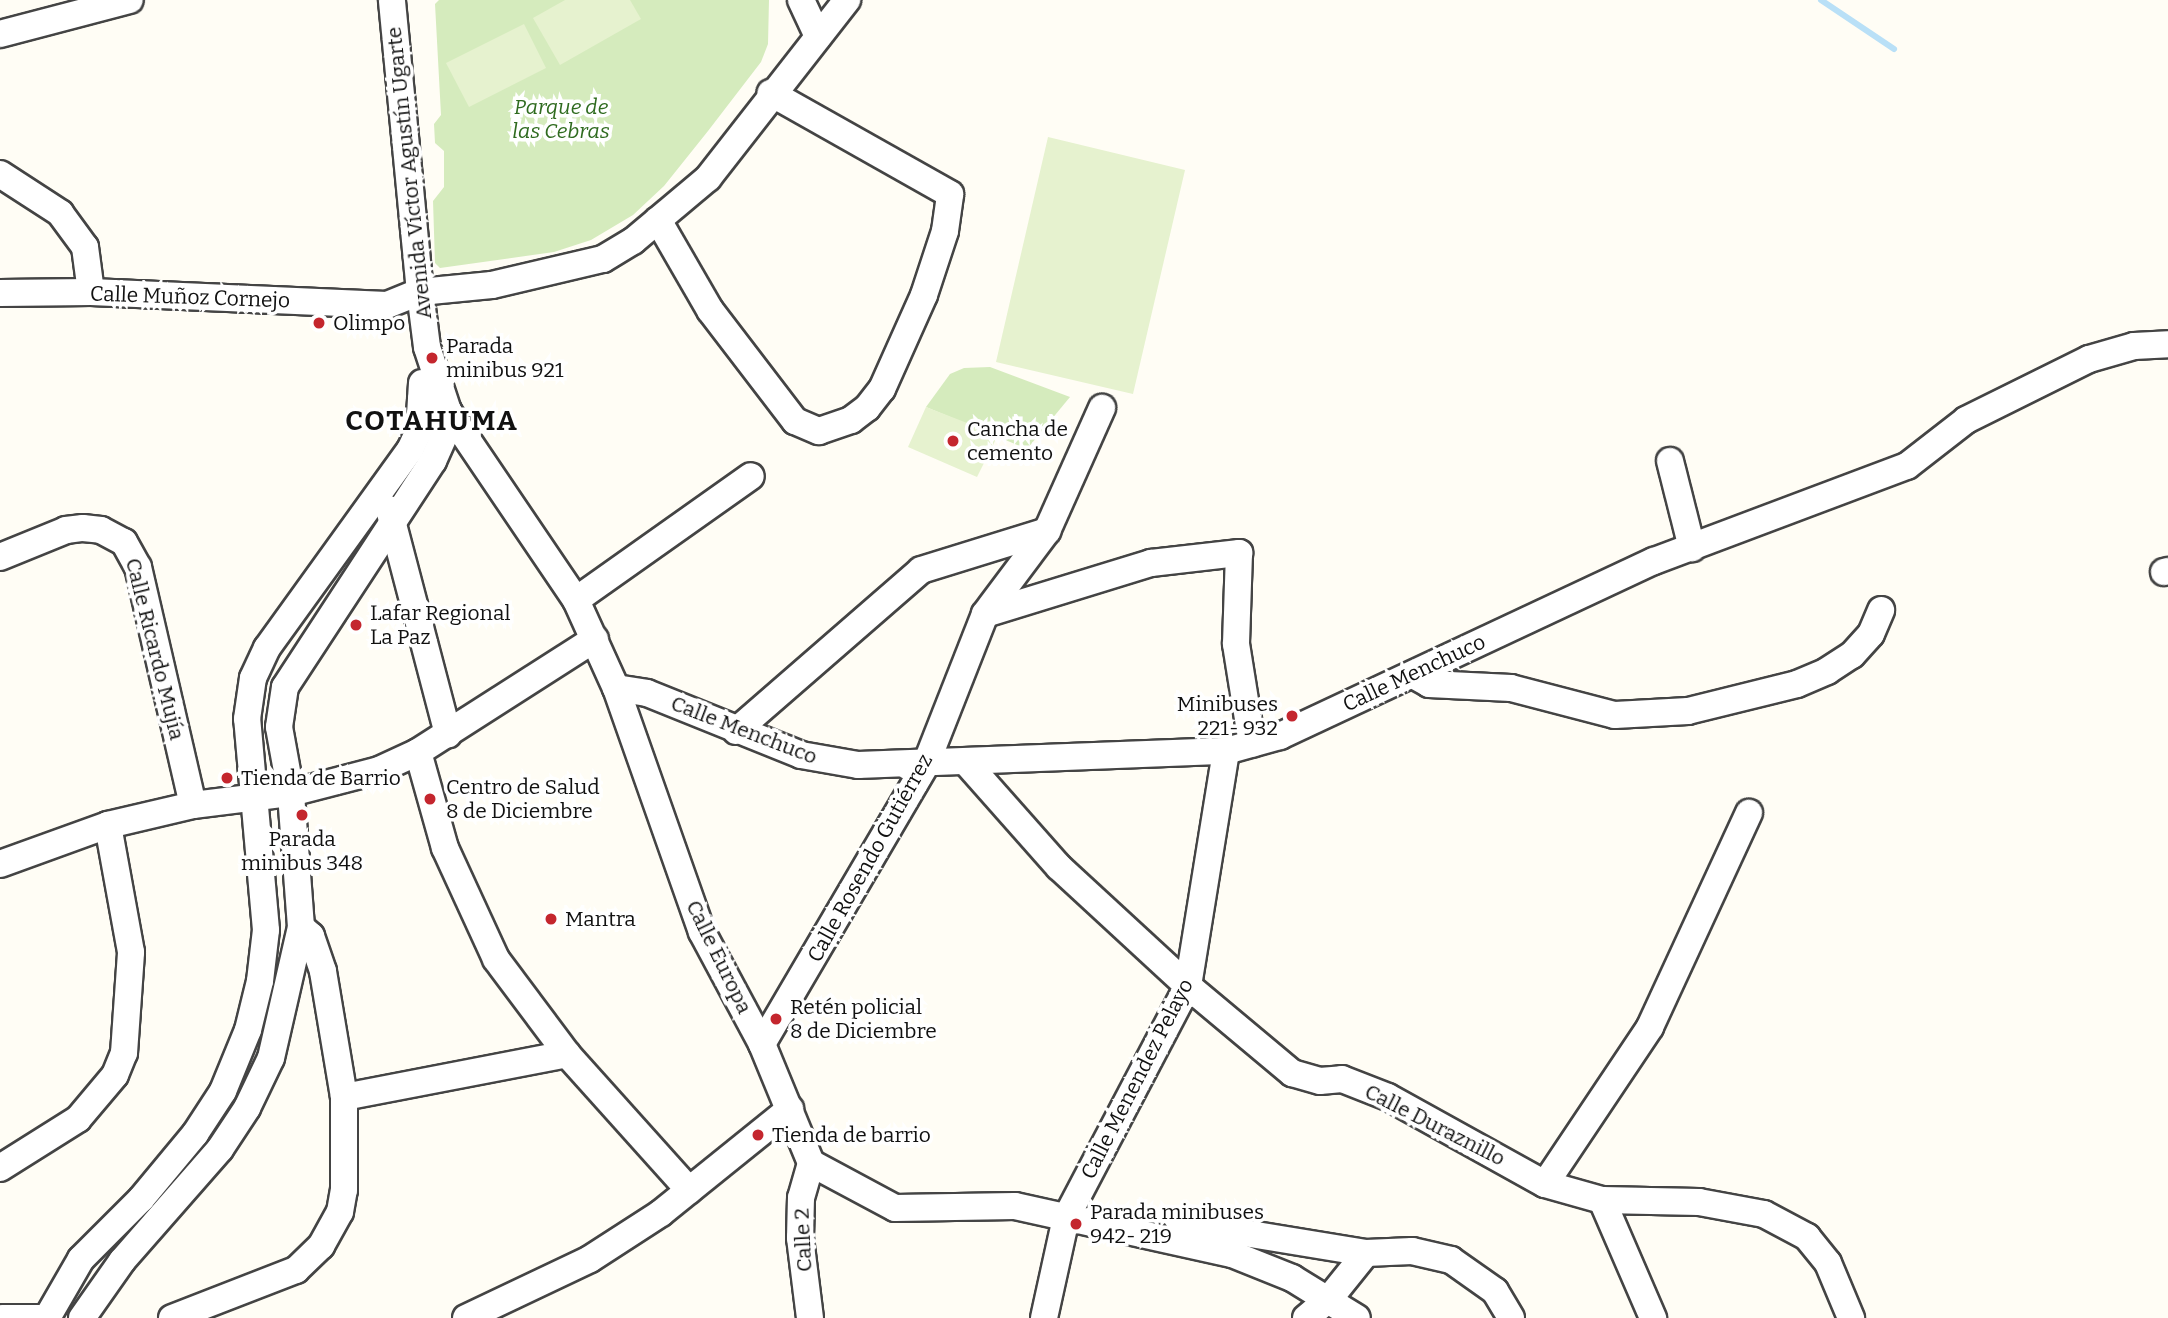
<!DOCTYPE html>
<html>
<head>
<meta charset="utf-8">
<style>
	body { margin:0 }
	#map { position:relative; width:2168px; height:1318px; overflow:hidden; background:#fffdf5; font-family:Bitter,serif }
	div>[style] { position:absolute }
	.green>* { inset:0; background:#d5ebbd }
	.pitch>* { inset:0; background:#e6f2cf }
	.stream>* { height:6px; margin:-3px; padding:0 3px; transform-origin:3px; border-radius:3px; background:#b9e0f7 }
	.roads { filter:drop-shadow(2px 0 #444) drop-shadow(-2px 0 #444) drop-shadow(0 2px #444) drop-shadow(0 -2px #444) }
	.minor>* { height:26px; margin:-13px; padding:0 13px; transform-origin:13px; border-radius:13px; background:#fff }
	.dots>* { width:19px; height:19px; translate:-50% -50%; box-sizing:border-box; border:4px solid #fff; border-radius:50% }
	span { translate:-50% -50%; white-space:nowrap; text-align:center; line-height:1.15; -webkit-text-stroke:7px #fff; paint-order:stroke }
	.park-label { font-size:21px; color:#2f6b1f; font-style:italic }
	.street-label { font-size:21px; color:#111 }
	.poi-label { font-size:21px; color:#111 }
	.left { translate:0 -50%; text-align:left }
	.right { translate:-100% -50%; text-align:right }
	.district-label { font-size:28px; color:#111; font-weight:700; letter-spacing:2px }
</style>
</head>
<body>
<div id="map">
	<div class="green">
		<i style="clip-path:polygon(439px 0,769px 0,768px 44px,761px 62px,708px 131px,664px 186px,633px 215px,591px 240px,554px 252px,440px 268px,435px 263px,433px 201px,444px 187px,444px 151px,435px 143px,434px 124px,441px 115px,435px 4px)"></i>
		<i style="clip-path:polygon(990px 367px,1070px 397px,1027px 449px,926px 407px,950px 374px,964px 368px)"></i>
	</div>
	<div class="pitch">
		<i style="clip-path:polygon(565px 0,630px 0,641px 19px,560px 65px,533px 18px)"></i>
		<i style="clip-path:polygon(524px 24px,546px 68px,469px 107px,446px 63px)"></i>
		<i style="clip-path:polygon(1048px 137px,1185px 170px,1133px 394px,996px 362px)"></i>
		<i style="clip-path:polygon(926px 407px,998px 435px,977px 477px,908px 447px)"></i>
	</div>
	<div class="stream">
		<i style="left:1821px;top:0;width:88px;rotate:33.9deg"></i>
	</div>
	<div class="roads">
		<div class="minor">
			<i style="left:801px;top:0;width:40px;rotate:65deg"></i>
			<i style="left:0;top:34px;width:134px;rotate:-14.7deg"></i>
			<i style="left:0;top:174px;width:72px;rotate:33deg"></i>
			<i style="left:60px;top:213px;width:42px;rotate:53.7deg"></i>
			<i style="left:85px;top:247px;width:45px;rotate:82.4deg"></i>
			<i style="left:658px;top:220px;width:104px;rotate:60deg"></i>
			<i style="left:710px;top:310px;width:140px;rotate:52.6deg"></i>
			<i style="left:795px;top:421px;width:26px;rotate:23deg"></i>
			<i style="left:819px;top:431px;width:34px;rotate:-19deg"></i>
			<i style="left:851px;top:420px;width:20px;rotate:-37deg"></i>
			<i style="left:867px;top:408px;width:24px;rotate:-52deg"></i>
			<i style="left:882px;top:389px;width:103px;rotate:-65.9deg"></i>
			<i style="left:924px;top:295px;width:67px;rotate:-71.8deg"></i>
			<i style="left:945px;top:231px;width:37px;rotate:-82deg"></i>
			<i style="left:950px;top:194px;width:206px;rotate:-150.6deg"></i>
			<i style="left:0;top:293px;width:91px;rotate:-0.6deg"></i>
			<i style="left:91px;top:292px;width:296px;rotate:2.5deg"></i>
			<i style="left:387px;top:305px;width:35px;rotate:-22deg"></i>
			<i style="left:420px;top:292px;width:72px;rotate:-5.6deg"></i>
			<i style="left:492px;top:285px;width:114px;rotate:-13.2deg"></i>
			<i style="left:603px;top:259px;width:35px;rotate:-31deg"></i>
			<i style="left:633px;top:241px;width:98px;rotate:-40deg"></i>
			<i style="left:708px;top:178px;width:226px;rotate:-52deg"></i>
			<i style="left:421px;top:399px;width:30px;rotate:24deg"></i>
			<i style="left:448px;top:411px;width:228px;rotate:55.9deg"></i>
			<i style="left:576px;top:600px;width:97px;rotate:65.6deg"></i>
			<i style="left:616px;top:688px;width:259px;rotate:70.6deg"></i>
			<i style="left:702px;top:932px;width:127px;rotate:61.8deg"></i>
			<i style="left:762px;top:1044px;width:129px;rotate:67.6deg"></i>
			<i style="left:811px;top:1163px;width:95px;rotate:28.2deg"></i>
			<i style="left:895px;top:1208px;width:120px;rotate:-1deg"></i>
			<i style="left:1015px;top:1206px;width:222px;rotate:12.5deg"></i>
			<i style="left:1232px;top:1254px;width:65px;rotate:21.8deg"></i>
			<i style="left:1292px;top:1278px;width:76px;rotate:31.6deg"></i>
			<i style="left:1670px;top:461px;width:90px;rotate:75.8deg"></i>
			<i style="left:389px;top:509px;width:233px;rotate:75.3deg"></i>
			<i style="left:0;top:557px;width:71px;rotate:-22.2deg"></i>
			<i style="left:66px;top:530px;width:17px;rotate:-7deg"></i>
			<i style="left:83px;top:528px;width:18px;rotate:6deg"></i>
			<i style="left:101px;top:530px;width:26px;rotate:28deg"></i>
			<i style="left:124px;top:542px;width:29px;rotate:61deg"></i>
			<i style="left:138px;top:567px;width:244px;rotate:77deg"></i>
			<i style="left:2164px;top:572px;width:4px;rotate:-14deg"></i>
			<i style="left:576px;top:600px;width:214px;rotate:-35.3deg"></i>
			<i style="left:985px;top:614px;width:174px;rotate:-17.1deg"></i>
			<i style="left:1151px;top:563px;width:89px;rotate:-6.5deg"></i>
			<i style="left:1239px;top:553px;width:91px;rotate:91.9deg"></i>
			<i style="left:1236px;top:644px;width:101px;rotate:80.9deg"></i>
			<i style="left:1413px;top:675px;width:18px;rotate:29deg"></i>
			<i style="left:1429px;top:684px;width:82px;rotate:2.8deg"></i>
			<i style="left:1511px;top:688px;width:107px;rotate:14.6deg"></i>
			<i style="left:1615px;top:715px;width:73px;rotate:-3.1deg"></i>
			<i style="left:1688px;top:711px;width:112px;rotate:-13.9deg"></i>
			<i style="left:1797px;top:684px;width:33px;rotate:-23deg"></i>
			<i style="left:1827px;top:671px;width:30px;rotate:-33deg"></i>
			<i style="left:1852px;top:655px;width:28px;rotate:-48deg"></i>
			<i style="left:1871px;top:634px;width:26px;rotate:-67deg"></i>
			<i style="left:616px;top:688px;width:31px;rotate:9deg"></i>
			<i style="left:647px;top:693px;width:166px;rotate:21.9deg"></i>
			<i style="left:801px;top:755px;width:58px;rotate:10deg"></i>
			<i style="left:858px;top:765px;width:368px;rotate:-2.2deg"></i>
			<i style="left:1226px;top:751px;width:56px;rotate:-15.5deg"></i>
			<i style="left:1280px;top:736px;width:413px;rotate:-25.1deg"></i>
			<i style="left:1654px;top:561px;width:270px;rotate:-20.6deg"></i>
			<i style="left:1907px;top:466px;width:75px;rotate:-37.9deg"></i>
			<i style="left:1966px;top:420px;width:137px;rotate:-26.4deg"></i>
			<i style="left:2089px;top:359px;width:47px;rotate:-16.1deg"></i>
			<i style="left:2134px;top:346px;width:34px;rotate:-3deg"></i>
			<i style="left:736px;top:731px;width:245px;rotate:-41deg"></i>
			<i style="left:921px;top:570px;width:132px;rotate:-17.2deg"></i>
			<i style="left:418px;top:752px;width:100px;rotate:74.3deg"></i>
			<i style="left:445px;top:848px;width:122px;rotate:65.3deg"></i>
			<i style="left:496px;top:959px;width:119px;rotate:53.2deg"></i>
			<i style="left:567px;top:1054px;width:183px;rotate:48.1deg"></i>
			<i style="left:966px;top:762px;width:140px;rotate:48.5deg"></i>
			<i style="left:1059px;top:867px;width:176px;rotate:42.7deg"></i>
			<i style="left:1188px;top:986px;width:136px;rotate:39.9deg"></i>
			<i style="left:1292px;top:1073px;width:29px;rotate:16deg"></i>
			<i style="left:1320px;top:1081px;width:22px;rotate:-5deg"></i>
			<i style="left:1342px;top:1079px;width:49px;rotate:21.4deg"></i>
			<i style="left:1388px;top:1097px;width:179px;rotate:29deg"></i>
			<i style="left:1545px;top:1184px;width:59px;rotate:15.7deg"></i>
			<i style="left:1602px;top:1200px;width:97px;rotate:1.2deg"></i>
			<i style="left:1699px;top:1202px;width:66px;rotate:10.5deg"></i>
			<i style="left:1764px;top:1214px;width:49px;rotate:28.1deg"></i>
			<i style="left:1807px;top:1237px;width:33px;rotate:51deg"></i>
			<i style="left:1828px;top:1263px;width:60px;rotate:67.3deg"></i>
			<i style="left:0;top:864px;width:115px;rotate:-19.9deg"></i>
			<i style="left:108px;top:825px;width:87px;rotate:-13.2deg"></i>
			<i style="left:193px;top:805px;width:99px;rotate:-7deg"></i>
			<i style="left:291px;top:793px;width:91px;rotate:-14.6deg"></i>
			<i style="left:379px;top:770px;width:43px;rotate:-24.8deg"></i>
			<i style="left:418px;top:752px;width:210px;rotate:-32.6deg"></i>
			<i style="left:762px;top:1044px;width:324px;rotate:-59.6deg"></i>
			<i style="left:926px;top:764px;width:161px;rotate:-68.5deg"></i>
			<i style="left:985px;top:614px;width:104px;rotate:-53.2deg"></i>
			<i style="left:1047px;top:531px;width:135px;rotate:-65.9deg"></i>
			<i style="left:344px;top:1097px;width:227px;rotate:-10.9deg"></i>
			<i style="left:0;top:1168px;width:92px;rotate:-32.1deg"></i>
			<i style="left:78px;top:1119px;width:57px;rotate:-49.9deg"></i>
			<i style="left:115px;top:1075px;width:24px;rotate:-68deg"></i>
			<i style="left:124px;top:1053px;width:101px;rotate:-86deg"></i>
			<i style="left:131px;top:952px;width:129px;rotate:-100.3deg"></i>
			<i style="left:1545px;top:1184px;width:189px;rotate:-56.2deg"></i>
			<i style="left:1650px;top:1027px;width:236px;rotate:-65.2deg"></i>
			<i style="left:1602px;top:1200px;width:129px;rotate:66.6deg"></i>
			<i style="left:1177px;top:1234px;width:28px;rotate:-10deg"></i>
			<i style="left:1205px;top:1229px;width:27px;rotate:4deg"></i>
			<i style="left:1232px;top:1231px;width:136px;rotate:9.3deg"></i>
			<i style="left:1366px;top:1253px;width:46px;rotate:-2.5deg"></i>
			<i style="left:1412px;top:1251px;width:40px;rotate:13deg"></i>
			<i style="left:1451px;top:1260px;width:54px;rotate:35.2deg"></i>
			<i style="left:1495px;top:1291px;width:31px;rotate:59deg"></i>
			<i style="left:2px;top:1318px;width:37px"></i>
			<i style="left:47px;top:1318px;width:68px;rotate:-60deg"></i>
			<i style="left:81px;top:1259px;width:85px;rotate:-45deg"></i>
			<i style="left:141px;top:1199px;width:85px;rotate:-50.3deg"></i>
			<i style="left:195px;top:1134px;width:51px;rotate:-56.9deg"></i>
			<i style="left:223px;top:1091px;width:66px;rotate:-67.7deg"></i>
			<i style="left:248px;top:1030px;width:50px;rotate:-76.2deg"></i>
			<i style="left:260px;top:981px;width:51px;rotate:-83.3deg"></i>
			<i style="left:266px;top:930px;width:212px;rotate:-95.1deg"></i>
			<i style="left:247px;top:719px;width:41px;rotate:-81.7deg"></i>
			<i style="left:253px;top:678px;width:33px;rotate:-65deg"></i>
			<i style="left:267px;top:648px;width:244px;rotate:-54.2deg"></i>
			<i style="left:410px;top:450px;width:21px;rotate:-65deg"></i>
			<i style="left:419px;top:431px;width:48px;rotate:-86.4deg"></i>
			<i style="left:82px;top:1318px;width:70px;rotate:-54.9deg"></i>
			<i style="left:122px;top:1261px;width:149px;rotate:-48.8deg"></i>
			<i style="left:220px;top:1149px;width:49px;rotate:-56.6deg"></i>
			<i style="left:247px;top:1108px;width:55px;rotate:-64.4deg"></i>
			<i style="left:271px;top:1058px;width:134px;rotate:-77.1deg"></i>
			<i style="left:301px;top:927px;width:134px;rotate:-94.3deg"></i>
			<i style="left:291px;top:793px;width:67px;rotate:-100.3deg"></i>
			<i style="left:279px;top:727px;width:40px;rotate:-81.5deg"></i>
			<i style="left:285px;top:687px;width:270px;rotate:-56.8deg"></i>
			<i style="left:433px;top:461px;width:35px;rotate:-66deg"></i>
			<i style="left:447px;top:429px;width:18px;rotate:-87deg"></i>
			<i style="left:448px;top:411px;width:67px;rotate:-108.2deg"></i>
			<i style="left:427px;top:347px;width:55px;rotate:-97.3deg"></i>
			<i style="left:420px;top:292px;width:293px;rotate:-95.5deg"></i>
			<i style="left:172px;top:1318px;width:133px;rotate:-21.2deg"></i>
			<i style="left:296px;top:1270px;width:35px;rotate:-44deg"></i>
			<i style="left:321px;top:1246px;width:39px;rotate:-61deg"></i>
			<i style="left:340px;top:1212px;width:22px;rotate:-80deg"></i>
			<i style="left:344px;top:1190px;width:93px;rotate:-90deg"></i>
			<i style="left:344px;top:1097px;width:128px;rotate:-99.5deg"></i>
			<i style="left:323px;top:971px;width:37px;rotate:-109deg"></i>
			<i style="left:311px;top:936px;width:13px;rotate:-138deg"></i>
			<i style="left:466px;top:1318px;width:137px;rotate:-25.4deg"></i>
			<i style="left:590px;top:1259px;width:85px;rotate:-32.9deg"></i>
			<i style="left:661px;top:1213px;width:166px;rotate:-38.9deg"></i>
			<i style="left:810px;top:1318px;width:81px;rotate:-97.1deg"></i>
			<i style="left:800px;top:1238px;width:40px;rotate:-88.6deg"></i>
			<i style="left:801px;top:1198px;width:36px;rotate:-74deg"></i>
			<i style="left:1044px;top:1318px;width:102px;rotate:-77.6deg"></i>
			<i style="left:1066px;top:1218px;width:262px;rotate:-62.3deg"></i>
			<i style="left:1188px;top:986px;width:238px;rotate:-80.8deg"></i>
			<i style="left:1306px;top:1318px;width:30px;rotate:-40deg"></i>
			<i style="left:1329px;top:1299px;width:59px;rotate:-51.2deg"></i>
		</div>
	</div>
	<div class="dots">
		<i style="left:319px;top:323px;background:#c4262e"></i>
		<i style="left:432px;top:358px;background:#c4262e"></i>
		<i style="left:953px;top:441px;background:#c4262e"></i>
		<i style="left:356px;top:625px;background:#c4262e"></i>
		<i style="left:1292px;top:716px;background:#c4262e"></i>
		<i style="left:227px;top:778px;background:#c4262e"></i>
		<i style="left:430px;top:799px;background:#c4262e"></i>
		<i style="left:302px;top:815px;background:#c4262e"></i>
		<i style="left:551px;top:919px;background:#c4262e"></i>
		<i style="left:776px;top:1019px;background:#c4262e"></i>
		<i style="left:758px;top:1135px;background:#c4262e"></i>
		<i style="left:1076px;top:1224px;background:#c4262e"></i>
	</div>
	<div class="park-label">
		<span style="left:561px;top:119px">Parque de<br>las Cebras</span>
	</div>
	<div class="street-label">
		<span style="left:409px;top:173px;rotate:-96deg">Avenida Víctor Agustín Ugarte</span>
		<span style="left:190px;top:297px;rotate:2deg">Calle Muñoz Cornejo</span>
		<span style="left:155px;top:649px;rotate:76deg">Calle Ricardo Mujía</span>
		<span style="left:1414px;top:673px;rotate:-25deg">Calle Menchuco</span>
		<span style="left:744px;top:730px;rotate:21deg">Calle Menchuco</span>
		<span style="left:870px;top:858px;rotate:-61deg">Calle Rosendo Gutiérrez</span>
		<span style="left:719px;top:957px;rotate:64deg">Calle Europa</span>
		<span style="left:1137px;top:1079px;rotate:-63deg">Calle Menendez Pelayo</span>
		<span style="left:1435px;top:1125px;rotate:27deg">Calle Duraznillo</span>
		<span style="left:803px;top:1240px;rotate:-93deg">Calle 2</span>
	</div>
	<div class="poi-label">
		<span class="left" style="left:333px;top:323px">Olimpo</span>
		<span class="left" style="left:446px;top:358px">Parada<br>minibus 921</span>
		<span class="left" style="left:967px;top:441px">Cancha de<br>cemento</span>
		<span class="left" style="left:370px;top:625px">Lafar Regional<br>La Paz</span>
		<span class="right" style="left:1278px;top:716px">Minibuses<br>221- 932</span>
		<span class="left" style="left:241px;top:778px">Tienda de Barrio</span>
		<span class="left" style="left:446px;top:799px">Centro de Salud<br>8 de Diciembre</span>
		<span style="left:302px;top:851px">Parada<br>minibus 348</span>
		<span class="left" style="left:565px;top:919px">Mantra</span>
		<span class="left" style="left:790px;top:1019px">Retén policial<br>8 de Diciembre</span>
		<span class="left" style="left:772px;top:1135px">Tienda de barrio</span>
		<span class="left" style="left:1090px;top:1224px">Parada minibuses<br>942- 219</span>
	</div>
	<div class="district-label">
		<span style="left:432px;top:421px">COTAHUMA</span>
	</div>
</div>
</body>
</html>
